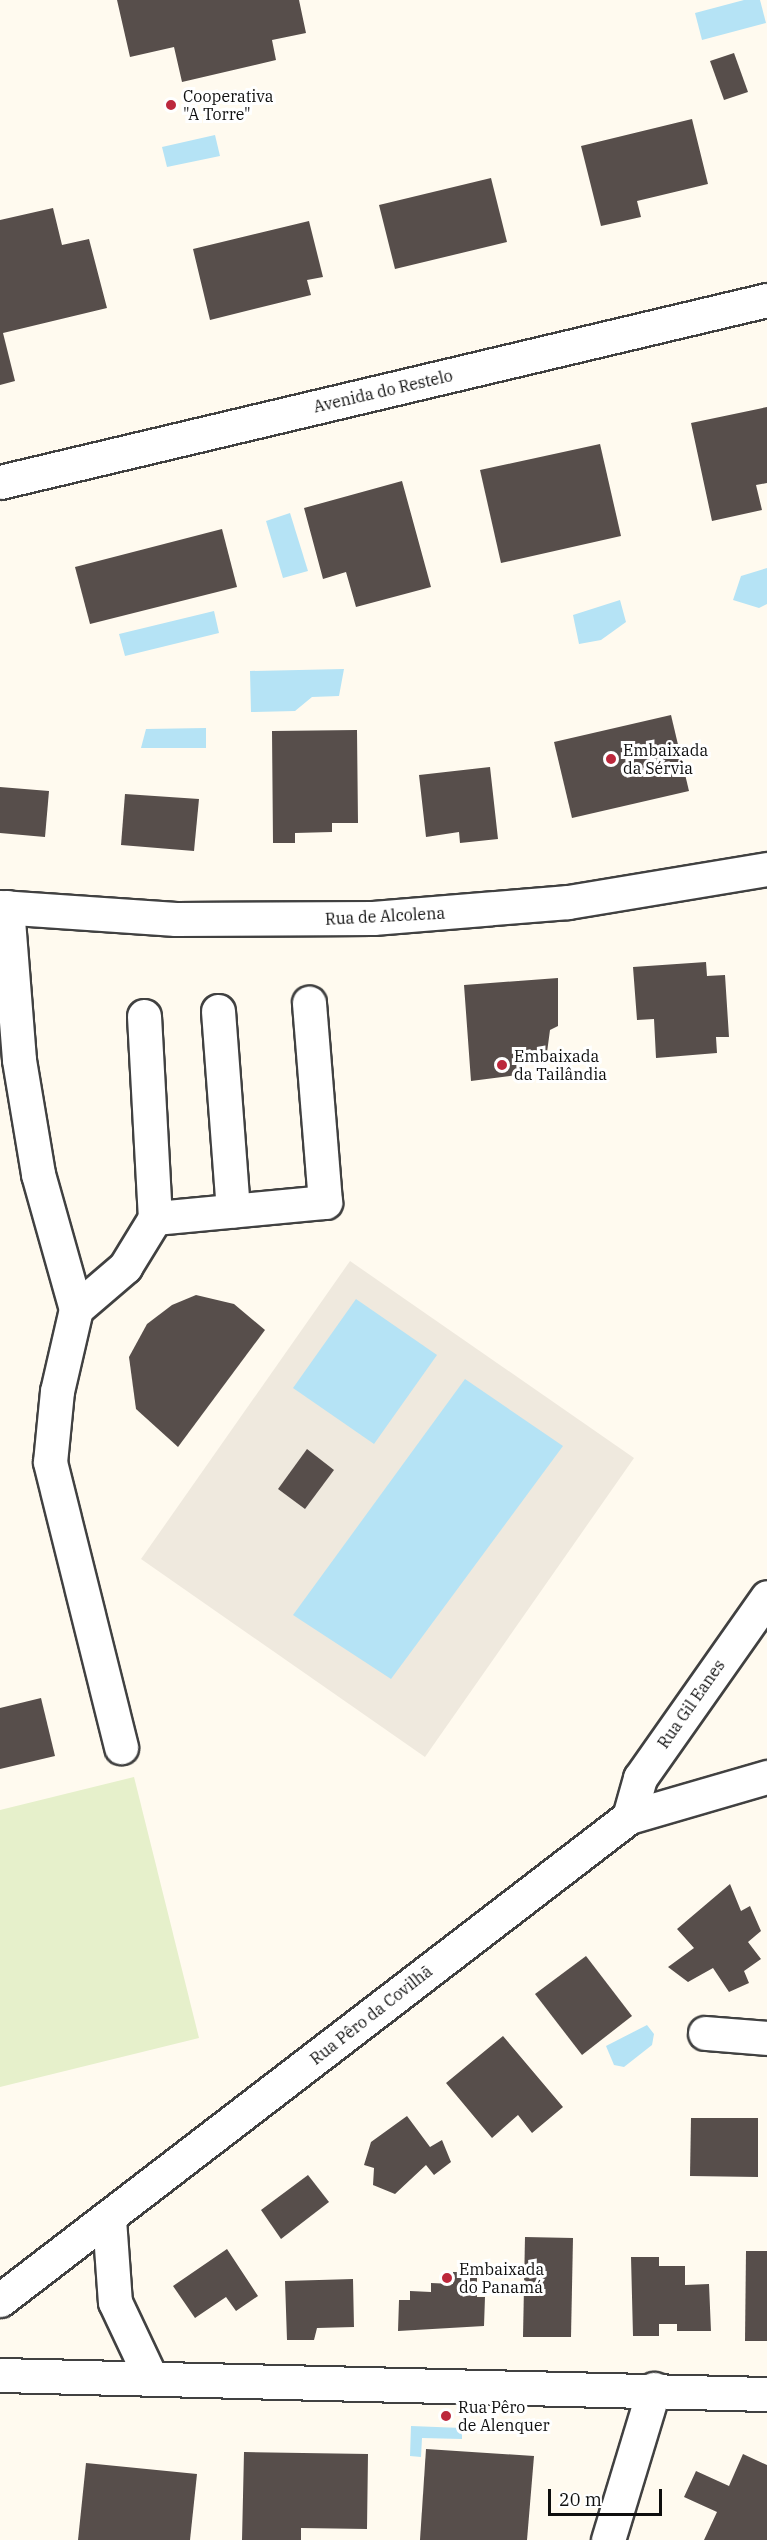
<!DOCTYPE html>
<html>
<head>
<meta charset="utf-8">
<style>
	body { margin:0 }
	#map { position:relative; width:767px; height:2540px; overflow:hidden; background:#fffaef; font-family:"IBM Plex Serif",serif }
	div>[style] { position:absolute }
	.pitch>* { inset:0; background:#e6f0cb }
	.plaza>* { inset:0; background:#efe9de }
	.water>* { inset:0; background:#b5e3f5 }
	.building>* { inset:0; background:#574e4b }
	.roads { filter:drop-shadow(2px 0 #414141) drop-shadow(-2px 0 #414141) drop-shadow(0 2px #414141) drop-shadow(0 -2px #414141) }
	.minor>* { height:33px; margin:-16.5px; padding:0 16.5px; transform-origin:16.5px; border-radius:16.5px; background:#fff }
	.dots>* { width:16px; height:16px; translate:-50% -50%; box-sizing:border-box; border:3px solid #fff; border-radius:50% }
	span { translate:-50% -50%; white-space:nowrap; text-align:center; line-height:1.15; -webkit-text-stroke:6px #fff; paint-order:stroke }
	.poi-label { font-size:16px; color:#0e0e0e }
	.left { translate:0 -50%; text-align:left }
	.street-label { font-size:16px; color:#0e0e0e }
	.scale { position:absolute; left:548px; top:2489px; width:114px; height:27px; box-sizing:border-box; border:3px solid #0e0e0e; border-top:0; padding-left:8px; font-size:18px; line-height:21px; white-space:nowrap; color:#0e0e0e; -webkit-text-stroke:4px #fff; paint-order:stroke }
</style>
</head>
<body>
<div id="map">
	<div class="pitch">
		<i style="clip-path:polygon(134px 1777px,199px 2038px,0 2087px,0 1810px)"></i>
	</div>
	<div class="plaza">
		<i style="clip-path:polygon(350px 1261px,634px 1458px,425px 1757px,141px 1559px)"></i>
	</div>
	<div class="water">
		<i style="clip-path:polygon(744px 0,760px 0,766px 23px,702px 40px,695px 13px)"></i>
		<i style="clip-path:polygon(215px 135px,220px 156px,167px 167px,162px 147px)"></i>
		<i style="clip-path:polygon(290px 513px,308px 571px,283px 578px,266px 521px)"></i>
		<i style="clip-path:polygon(767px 568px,767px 604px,759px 608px,733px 600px,741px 576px)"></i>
		<i style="clip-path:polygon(620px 600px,626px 622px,601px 640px,579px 644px,573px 615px)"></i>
		<i style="clip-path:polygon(214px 611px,219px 633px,125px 656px,119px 634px)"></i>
		<i style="clip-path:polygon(344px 669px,339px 696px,312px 697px,295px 711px,251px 712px,250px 671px)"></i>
		<i style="clip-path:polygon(206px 728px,206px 748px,141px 748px,146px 729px)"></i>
		<i style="clip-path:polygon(356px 1299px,437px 1355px,374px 1444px,293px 1388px)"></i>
		<i style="clip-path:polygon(465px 1379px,563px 1446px,391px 1679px,293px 1615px)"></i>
		<i style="clip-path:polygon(647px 2025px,654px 2034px,652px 2045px,624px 2067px,614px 2065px,606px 2046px)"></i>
		<i style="clip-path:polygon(411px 2426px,462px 2428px,462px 2439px,422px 2438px,421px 2457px,410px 2456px)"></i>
	</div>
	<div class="building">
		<i style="clip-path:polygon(117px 0,299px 0,306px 33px,272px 40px,276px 60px,182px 82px,174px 47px,130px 57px)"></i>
		<i style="clip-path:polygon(734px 53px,748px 92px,724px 100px,710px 61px)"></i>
		<i style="clip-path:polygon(692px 119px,708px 184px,637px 201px,641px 217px,601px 226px,581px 146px)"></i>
		<i style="clip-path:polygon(491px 178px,507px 242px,395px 269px,379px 205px)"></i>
		<i style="clip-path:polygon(53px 208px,62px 245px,89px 239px,107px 308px,3px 333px,15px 381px,0 385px,0 220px)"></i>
		<i style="clip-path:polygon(309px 221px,323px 277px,307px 280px,311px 295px,210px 320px,193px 249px)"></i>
		<i style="clip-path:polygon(767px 407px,767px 483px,756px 485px,762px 510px,712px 521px,691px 423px)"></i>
		<i style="clip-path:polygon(600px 444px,621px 536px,501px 563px,480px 470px)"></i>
		<i style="clip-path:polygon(402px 481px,431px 587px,356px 607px,346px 572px,323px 579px,304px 508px)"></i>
		<i style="clip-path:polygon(222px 529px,237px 587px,90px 624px,75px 567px)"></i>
		<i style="clip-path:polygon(671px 715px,689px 791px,572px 818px,554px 742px)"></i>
		<i style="clip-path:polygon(357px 730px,358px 823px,332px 823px,332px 832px,295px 833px,295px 843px,273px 843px,272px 731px)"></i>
		<i style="clip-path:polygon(490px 767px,498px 839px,460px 843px,459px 832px,426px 837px,419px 775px)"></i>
		<i style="clip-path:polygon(0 787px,49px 791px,45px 837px,0 833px)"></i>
		<i style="clip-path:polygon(125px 794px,199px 799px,194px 851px,121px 845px)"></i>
		<i style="clip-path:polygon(706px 962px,707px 976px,725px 975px,729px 1037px,716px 1037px,717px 1053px,656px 1058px,654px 1019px,637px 1020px,633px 967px)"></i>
		<i style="clip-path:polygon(558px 978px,558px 1026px,550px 1030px,546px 1060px,519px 1062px,517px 1075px,471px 1081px,464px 985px)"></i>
		<i style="clip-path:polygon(196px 1295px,234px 1304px,265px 1330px,178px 1447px,136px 1409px,129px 1357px,147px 1324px,172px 1305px)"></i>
		<i style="clip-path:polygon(307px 1449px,334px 1470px,305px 1509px,278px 1489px)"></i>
		<i style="clip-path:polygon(41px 1698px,55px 1756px,0 1769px,0 1708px)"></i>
		<i style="clip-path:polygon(730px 1884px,741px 1911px,750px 1906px,761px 1931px,748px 1942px,761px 1959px,744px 1971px,749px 1983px,729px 1992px,713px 1968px,688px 1982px,668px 1967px,694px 1948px,677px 1929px)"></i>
		<i style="clip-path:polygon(586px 1956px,632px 2016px,582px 2055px,535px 1994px)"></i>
		<i style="clip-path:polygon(503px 2036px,563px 2107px,532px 2133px,518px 2115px,492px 2138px,446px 2083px)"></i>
		<i style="clip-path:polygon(407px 2116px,430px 2147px,442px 2140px,451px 2162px,434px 2175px,426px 2165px,395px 2194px,373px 2185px,374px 2168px,364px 2165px,371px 2142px)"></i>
		<i style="clip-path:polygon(691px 2118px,758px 2118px,758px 2177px,690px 2176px)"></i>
		<i style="clip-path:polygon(308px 2175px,329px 2202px,281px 2239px,261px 2210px)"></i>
		<i style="clip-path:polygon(525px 2237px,573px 2238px,571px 2337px,523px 2337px)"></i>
		<i style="clip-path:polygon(227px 2249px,258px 2296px,236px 2311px,226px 2297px,195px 2318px,173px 2286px)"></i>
		<i style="clip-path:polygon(746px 2251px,767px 2251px,767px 2341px,745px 2341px)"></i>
		<i style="clip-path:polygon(631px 2257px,659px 2257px,659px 2266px,685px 2266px,685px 2285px,709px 2284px,711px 2331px,677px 2331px,677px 2324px,659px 2324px,659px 2336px,633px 2336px)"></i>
		<i style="clip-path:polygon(453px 2272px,477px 2272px,477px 2297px,485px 2297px,484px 2326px,398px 2331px,399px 2300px,410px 2300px,410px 2291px,431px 2292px,431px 2283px,453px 2284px)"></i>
		<i style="clip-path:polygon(353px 2279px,354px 2327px,317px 2328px,314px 2340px,287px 2340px,285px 2281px)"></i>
		<i style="clip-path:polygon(426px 2449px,534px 2456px,527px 2540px,420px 2540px)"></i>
		<i style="clip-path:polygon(244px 2452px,368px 2454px,367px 2529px,301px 2528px,301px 2540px,242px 2540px)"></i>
		<i style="clip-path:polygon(743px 2454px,767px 2465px,767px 2540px,704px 2540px,717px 2512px,684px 2497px,696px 2471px,729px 2486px)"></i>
		<i style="clip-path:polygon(86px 2463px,197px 2474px,190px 2540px,78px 2540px)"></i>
	</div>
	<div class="roads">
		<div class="minor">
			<i style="left:0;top:482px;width:788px;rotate:-13.35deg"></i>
			<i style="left:0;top:907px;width:176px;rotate:3.9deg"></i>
			<i style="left:176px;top:919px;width:197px;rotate:-0.3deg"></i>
			<i style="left:373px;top:918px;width:196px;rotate:-4.7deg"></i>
			<i style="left:568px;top:902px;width:202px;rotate:-9.4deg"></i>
			<i style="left:7px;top:907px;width:153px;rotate:85.5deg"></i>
			<i style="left:19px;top:1060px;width:116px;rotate:80.5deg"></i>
			<i style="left:38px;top:1174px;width:140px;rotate:74.3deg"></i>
			<i style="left:76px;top:1309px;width:84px;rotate:103deg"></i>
			<i style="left:57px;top:1391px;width:71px;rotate:95.6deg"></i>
			<i style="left:50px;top:1462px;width:294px;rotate:76deg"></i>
			<i style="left:218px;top:1011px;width:200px;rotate:85.7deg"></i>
			<i style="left:144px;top:1016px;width:202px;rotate:86.9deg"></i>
			<i style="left:76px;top:1309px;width:65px;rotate:-40.6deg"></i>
			<i style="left:125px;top:1267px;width:57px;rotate:-58.5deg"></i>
			<i style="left:155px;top:1218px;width:171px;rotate:-5.4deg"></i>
			<i style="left:325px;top:1202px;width:200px;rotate:-94.6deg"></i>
			<i style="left:629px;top:1817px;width:41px;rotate:-74.2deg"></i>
			<i style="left:640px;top:1778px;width:221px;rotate:-54.9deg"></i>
			<i style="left:705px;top:2033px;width:62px;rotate:4.6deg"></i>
			<i style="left:109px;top:2219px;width:83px;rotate:85.9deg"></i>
			<i style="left:115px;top:2302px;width:84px;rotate:64.7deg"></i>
			<i style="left:0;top:2300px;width:793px;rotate:-37.52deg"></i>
			<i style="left:629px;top:1817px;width:144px;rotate:-16.2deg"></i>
			<i style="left:0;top:2375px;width:767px;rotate:1.42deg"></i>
			<i style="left:608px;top:2540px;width:158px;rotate:-73.1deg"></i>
		</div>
	</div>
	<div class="dots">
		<i style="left:171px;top:105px;background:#bc283c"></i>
		<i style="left:611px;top:759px;background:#bc283c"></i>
		<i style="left:502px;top:1065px;background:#bc283c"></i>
		<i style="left:447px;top:2278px;background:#bc283c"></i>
		<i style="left:446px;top:2416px;background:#bc283c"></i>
	</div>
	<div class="poi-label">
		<span class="left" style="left:183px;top:105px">Cooperativa<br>"A Torre"</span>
		<span class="left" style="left:623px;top:759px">Embaixada<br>da Sérvia</span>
		<span class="left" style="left:514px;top:1065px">Embaixada<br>da Tailândia</span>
		<span class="left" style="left:459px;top:2278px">Embaixada<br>do Panamá</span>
		<span class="left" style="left:458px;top:2416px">Rua Pêro<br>de Alenquer</span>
	</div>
	<div class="street-label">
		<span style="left:383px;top:391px;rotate:-13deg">Avenida do Restelo</span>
		<span style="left:385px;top:916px;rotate:-3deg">Rua de Alcolena</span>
		<span style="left:691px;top:1704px;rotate:-55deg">Rua Gil Eanes</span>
		<span style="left:371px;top:2015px;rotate:-38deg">Rua Pêro da Covilhã</span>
	</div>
	<div class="scale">20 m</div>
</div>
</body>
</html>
